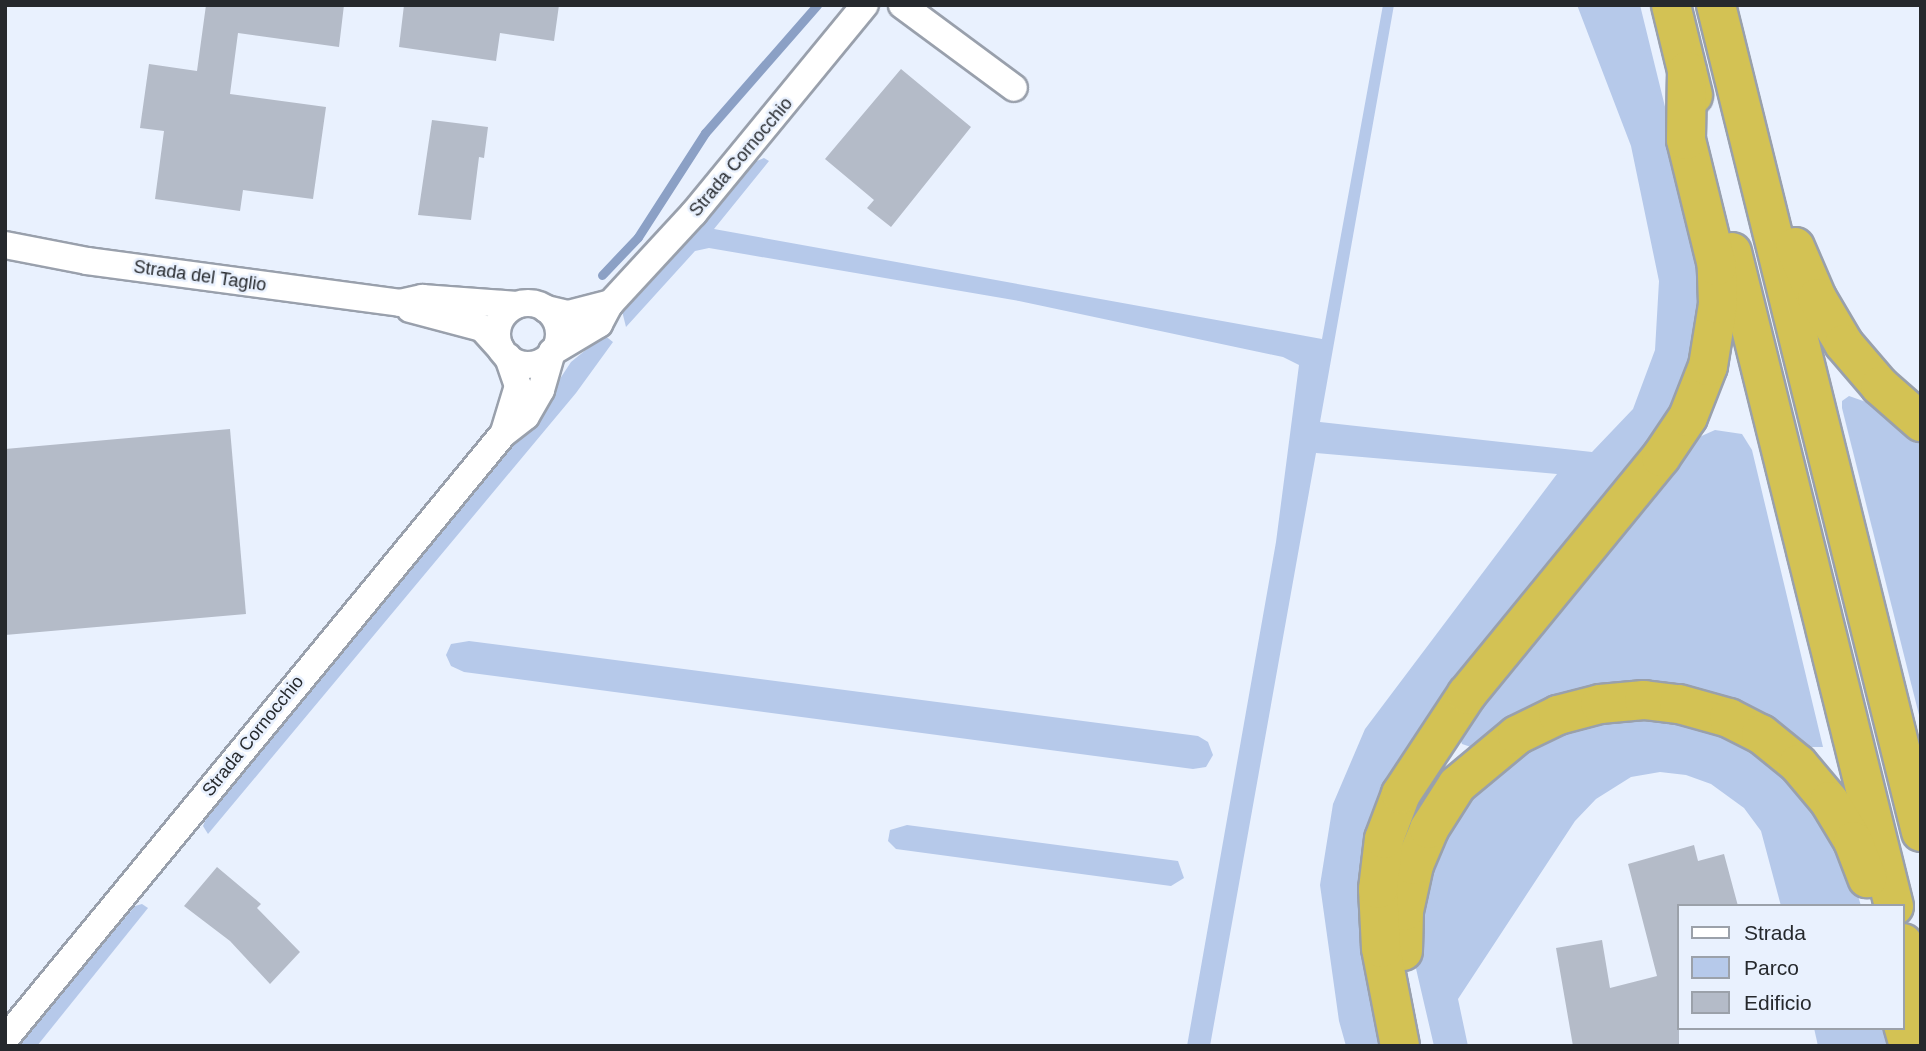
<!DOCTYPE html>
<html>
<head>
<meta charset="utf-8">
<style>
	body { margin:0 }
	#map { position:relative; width:1926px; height:1051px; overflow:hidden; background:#e9f1fe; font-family:Arial,sans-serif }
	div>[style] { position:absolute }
	.green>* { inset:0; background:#b6c9ea }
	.stream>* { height:9px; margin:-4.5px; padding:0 4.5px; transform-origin:4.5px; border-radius:4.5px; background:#8ba0c5 }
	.building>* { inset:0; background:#b4bbc8 }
	.roads { filter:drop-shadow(2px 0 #99a0ac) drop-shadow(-2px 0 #99a0ac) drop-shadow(0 2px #99a0ac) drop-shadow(0 -2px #99a0ac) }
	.minor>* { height:26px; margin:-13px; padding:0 13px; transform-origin:13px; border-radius:13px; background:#fff }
	.minor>.ring { margin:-13px; padding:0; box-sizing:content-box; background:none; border:26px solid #fff; border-radius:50% }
	.trunk>* { height:38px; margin:-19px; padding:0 19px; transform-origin:19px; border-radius:19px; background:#d3c254 }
	span { translate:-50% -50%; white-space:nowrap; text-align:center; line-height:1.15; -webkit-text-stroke:5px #e9f1fe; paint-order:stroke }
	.street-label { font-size:18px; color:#26292d }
	.frame { position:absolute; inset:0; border:7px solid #26292d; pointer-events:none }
	.legend { position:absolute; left:1677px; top:904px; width:228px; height:126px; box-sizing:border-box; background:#e9f1fe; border:2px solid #9ba1aa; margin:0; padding:9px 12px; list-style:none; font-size:21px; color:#26292d }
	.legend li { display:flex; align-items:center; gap:14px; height:35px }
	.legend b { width:35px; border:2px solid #9ba1aa }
</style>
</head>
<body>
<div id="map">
	<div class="green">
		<i style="clip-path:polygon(1383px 5px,1394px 5px,1320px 422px,1592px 452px,1633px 409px,1655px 350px,1659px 281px,1631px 146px,1577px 5px,1640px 5px,1697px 237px,1703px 321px,1675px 412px,1430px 717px,1393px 773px,1390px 1046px,1346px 1046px,1339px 1021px,1320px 885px,1333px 804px,1365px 729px,1557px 474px,1316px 453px,1210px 1046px,1187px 1046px,1276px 542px,1299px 365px,1283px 357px,1019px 301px,709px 248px,695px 251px,626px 327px,622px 311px,752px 163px,764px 158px,769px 161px,714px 229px,1322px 339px)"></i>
		<i style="clip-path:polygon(604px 335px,613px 342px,576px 393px,208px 834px,203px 826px,207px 816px,544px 403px,571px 362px)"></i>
		<i style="clip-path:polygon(1849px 396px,1869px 403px,1921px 441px,1921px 723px,1842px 408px,1842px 401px)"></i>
		<i style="clip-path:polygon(1715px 430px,1742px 434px,1752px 450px,1823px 747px,1810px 747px,1737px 705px,1488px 735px,1471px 747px,1462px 744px,1458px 734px,1697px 438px)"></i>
		<i style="clip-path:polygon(469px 641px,1198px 736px,1208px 742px,1213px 755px,1206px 767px,1193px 769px,464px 672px,451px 666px,446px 655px,451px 644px)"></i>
		<i style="clip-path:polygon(1609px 716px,1711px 726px,1788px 771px,1851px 871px,1861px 906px,1781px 906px,1761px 831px,1744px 808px,1711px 784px,1686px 775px,1660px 772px,1631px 777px,1596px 799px,1575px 821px,1458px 999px,1468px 1046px,1434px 1046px,1414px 960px,1413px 927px,1447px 819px,1516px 750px)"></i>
		<i style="clip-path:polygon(907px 825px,1178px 861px,1184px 878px,1171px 886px,896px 849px,888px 841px,890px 830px)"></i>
		<i style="clip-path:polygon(142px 904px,148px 908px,37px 1046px,17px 1046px,135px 906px)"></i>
		<i style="clip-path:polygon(1814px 1028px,1892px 1028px,1896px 1046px,1818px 1046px)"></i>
	</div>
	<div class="stream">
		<i style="left:602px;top:275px;width:52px;rotate:-46.5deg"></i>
		<i style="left:638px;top:237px;width:124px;rotate:-57.2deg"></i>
		<i style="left:705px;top:133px;width:170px;rotate:-48.8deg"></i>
	</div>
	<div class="building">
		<i style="clip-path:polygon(206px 5px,344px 5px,339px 47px,238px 33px,230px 94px,326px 107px,313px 199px,243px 190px,240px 211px,155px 199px,164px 131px,140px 128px,149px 64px,197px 71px)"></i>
		<i style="clip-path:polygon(404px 5px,559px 5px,554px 41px,500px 33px,496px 61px,399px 47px)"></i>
		<i style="clip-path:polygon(901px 69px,971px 127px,891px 227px,867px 208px,874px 200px,825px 159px)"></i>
		<i style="clip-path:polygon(432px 120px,488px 127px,484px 158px,479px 157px,471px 220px,418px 215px)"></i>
		<i style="clip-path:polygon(230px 429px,246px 614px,5px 635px,5px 449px)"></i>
		<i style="clip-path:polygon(1694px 845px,1698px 861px,1724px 854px,1738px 906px,1679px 906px,1679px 1046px,1573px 1046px,1556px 948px,1602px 940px,1610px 988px,1657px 976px,1628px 864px)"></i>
		<i style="clip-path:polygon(217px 867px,261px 904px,257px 908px,300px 952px,270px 984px,230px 941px,184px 906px)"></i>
	</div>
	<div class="roads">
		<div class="minor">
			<i style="left:902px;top:5px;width:139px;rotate:36.5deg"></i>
			<i style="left:5px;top:245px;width:84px;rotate:11deg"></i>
			<i style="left:87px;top:261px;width:316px;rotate:7.6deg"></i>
			<i style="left:400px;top:303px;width:23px;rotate:-13deg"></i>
			<i style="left:422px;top:298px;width:95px;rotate:4.2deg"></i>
			<i class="ring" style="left:497px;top:303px;width:36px;height:36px"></i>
			<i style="left:410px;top:309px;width:74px;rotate:14.8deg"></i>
			<i style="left:482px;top:328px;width:28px;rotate:48deg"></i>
			<i style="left:546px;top:309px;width:23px;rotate:13deg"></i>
			<i style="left:568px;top:314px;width:44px;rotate:-14.3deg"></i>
			<i style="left:504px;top:432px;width:48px;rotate:-73.1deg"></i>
			<i style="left:518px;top:386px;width:31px;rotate:-109deg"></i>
			<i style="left:5px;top:1039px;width:784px;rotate:-50.54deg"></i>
			<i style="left:503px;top:434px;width:29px;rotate:-38deg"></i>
			<i style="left:526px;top:416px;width:30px;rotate:-60deg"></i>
			<i style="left:541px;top:390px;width:40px;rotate:-74deg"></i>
			<i style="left:552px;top:352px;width:55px;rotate:-30.8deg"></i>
			<i style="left:599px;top:324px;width:21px;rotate:-62deg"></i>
			<i style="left:609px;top:305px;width:125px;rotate:-47.3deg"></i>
			<i style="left:694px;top:213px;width:269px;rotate:-50.6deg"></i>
		</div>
		<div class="trunk">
			<i style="left:1671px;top:5px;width:93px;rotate:76.3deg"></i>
			<i style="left:1716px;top:5px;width:852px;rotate:76.08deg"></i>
			<i style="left:1795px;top:247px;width:56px;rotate:66.7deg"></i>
			<i style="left:1817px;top:298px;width:53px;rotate:59.6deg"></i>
			<i style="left:1844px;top:344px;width:55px;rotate:49.4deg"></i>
			<i style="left:1880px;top:386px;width:55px;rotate:41.3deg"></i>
			<i style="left:1732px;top:252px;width:674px;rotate:76.09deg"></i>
			<i style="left:1903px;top:943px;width:73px;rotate:75.8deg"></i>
			<i style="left:1403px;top:951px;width:40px;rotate:-88.6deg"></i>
			<i style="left:1404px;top:911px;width:47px;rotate:-77.7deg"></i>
			<i style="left:1414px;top:865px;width:39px;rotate:-67deg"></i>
			<i style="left:1429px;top:829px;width:52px;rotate:-57.5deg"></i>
			<i style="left:1457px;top:785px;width:78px;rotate:-39.8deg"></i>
			<i style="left:1517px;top:735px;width:46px;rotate:-26deg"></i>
			<i style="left:1558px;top:715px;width:43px;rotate:-14.7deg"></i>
			<i style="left:1600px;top:704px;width:44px;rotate:-5.2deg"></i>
			<i style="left:1644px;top:700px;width:35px;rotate:7deg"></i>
			<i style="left:1679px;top:704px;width:52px;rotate:15.6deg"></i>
			<i style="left:1729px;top:718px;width:36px;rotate:27deg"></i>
			<i style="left:1761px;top:734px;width:48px;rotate:39deg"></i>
			<i style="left:1798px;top:764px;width:48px;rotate:50deg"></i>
			<i style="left:1829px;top:801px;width:47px;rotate:59deg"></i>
			<i style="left:1853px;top:841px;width:40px;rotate:69deg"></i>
			<i style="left:1903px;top:1025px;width:22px;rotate:74deg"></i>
			<i style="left:1400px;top:1046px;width:100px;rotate:-101deg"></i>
			<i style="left:1381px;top:948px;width:59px;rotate:-92.9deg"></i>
			<i style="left:1378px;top:889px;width:50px;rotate:-83.2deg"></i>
			<i style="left:1384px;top:839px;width:48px;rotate:-69.3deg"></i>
			<i style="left:1401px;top:794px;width:120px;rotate:-56.6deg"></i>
			<i style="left:1467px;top:694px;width:306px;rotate:-50.7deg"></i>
			<i style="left:1661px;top:457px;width:48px;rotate:-56deg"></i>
			<i style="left:1688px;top:417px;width:55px;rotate:-68.6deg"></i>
			<i style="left:1708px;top:366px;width:63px;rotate:-80.8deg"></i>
			<i style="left:1718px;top:304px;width:38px;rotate:-92deg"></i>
			<i style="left:1717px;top:266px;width:130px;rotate:-103.8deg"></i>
			<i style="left:1686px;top:140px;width:69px;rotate:-89.2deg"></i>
		</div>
	</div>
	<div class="street-label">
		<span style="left:741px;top:157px;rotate:-50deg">Strada Cornocchio</span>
		<span style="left:200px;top:276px;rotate:8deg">Strada del Taglio</span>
		<span style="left:253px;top:736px;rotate:-51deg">Strada Cornocchio</span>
	</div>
	<div class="frame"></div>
	<ul class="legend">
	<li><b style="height:9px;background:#fff"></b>Strada</li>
	<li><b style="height:19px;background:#b6c9ea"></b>Parco</li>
	<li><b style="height:19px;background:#b4bbc8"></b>Edificio</li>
	</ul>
</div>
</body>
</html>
